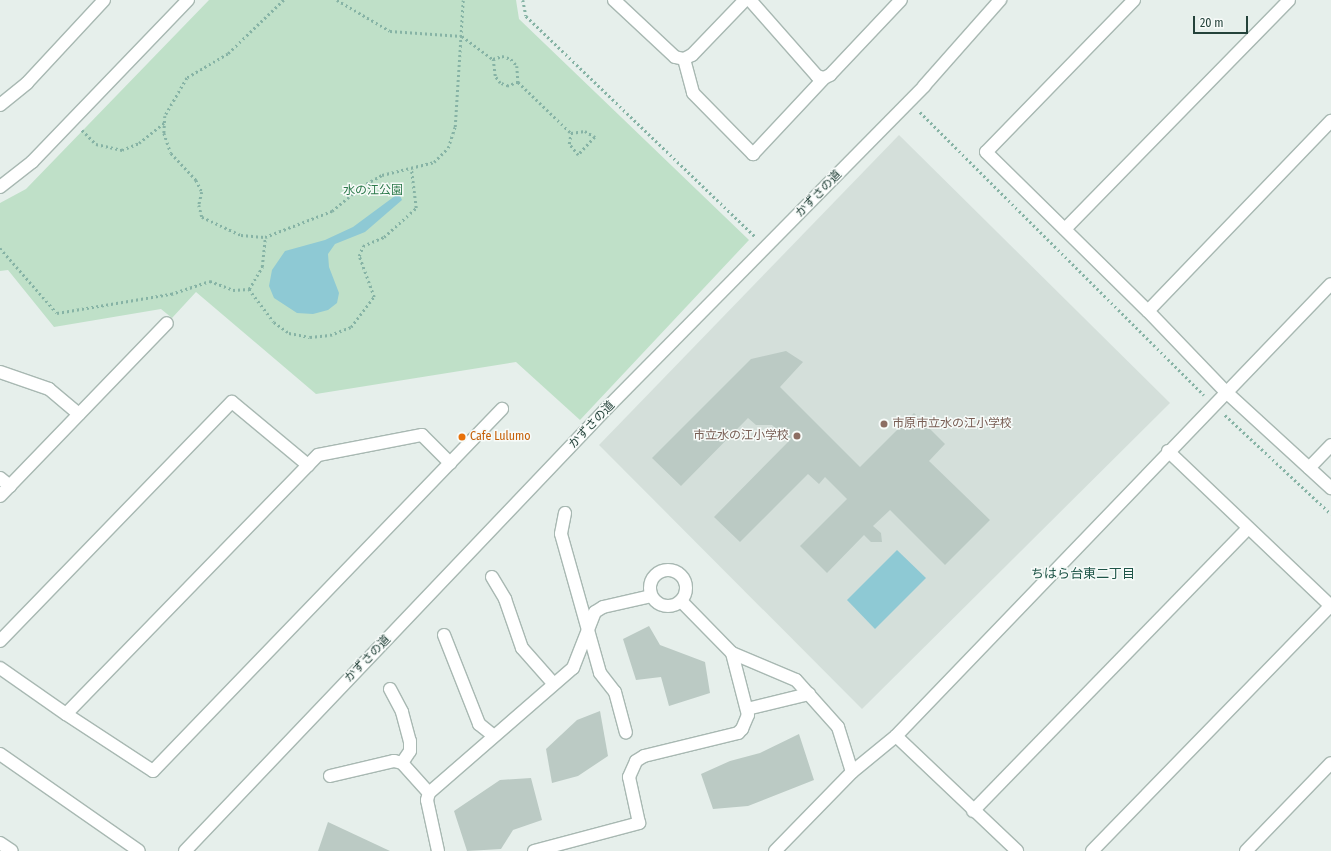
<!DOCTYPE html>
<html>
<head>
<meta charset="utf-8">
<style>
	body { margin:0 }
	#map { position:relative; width:1331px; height:851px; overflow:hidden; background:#e6efeb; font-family:"Fira Sans Condensed","Noto Sans JP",sans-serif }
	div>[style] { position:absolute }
	.built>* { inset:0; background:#d4dfda }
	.green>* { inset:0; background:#bfe0c8 }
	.water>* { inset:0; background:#8ec9d4 }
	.building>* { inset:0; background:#bbcac4 }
	.path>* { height:2.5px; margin-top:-1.25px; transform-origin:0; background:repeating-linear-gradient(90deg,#86b3a5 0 2px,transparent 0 5px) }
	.roads { filter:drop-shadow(1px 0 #a8b8b2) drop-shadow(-1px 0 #a8b8b2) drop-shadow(0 1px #a8b8b2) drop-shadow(0 -1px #a8b8b2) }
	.minor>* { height:12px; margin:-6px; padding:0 6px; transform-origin:6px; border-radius:6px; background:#fff }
	.minor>.ring { margin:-6px; padding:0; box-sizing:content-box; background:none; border:12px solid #fff; border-radius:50% }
	.dots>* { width:11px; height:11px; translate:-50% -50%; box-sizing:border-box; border:2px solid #f7fbf9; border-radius:50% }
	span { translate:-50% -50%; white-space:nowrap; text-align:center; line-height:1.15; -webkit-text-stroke:3px #f7fbf9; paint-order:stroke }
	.park-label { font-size:12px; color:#2d7a4b }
	.street-label { font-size:12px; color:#24423a }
	.education-label { font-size:12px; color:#785e54 }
	.left { translate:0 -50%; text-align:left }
	.right { translate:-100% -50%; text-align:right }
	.food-label { font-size:12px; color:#c56008 }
	.neighbourhood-label { font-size:13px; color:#1f5548 }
	.scale { position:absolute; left:1193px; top:16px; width:55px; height:18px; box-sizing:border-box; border:2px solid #24423a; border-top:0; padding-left:5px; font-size:12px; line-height:14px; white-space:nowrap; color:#24423a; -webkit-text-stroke:3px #f7fbf9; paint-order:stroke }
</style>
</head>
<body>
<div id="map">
	<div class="built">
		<i style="clip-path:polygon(899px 135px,1170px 403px,862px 709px,599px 445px)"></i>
	</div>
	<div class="green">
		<i style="clip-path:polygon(209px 0,516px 0,519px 19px,749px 240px,580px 420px,516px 362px,316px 394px,196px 292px,172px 318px,161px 309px,54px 327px,8px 270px,0 271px,0 203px,26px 189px)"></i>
	</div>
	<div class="water">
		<i style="clip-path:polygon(399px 193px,402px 200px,365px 232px,335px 244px,328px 254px,329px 267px,339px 293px,337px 303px,328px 310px,313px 314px,297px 313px,274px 298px,269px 286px,272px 270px,285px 251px,325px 240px,353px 227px)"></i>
		<i style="clip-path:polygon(897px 550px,926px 578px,875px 629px,847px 600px)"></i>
	</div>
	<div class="building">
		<i style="clip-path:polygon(786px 351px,803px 362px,780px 387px,860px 467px,914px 413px,945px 444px,929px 461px,990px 520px,945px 565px,890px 510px,873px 526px,881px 533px,882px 542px,871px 542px,864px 535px,827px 573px,800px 546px,847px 499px,825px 477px,819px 484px,808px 474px,740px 542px,714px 517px,789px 441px,772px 425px,756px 425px,748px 418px,681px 486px,652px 458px,751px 359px)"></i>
		<i style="clip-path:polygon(649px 626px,660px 645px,705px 662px,710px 693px,669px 706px,661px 677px,636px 680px,623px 639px)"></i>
		<i style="clip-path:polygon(600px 711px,608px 756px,578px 776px,552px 783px,546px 749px,577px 720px)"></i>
		<i style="clip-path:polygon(799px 734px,814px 780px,748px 806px,713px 809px,701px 774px,730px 761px,760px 753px)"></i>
		<i style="clip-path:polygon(531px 778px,542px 820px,513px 830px,501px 849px,467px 851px,454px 811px,500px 780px)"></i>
		<i style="clip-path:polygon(328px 822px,390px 851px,318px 851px)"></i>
	</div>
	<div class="path">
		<i style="left:284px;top:0;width:78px;rotate:136deg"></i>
		<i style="left:228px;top:54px;width:48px;rotate:149.7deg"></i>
		<i style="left:187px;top:78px;width:44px;rotate:120.1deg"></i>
		<i style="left:165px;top:116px;width:17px;rotate:93deg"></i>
		<i style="left:164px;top:133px;width:21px;rotate:71deg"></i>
		<i style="left:171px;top:153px;width:37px;rotate:47deg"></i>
		<i style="left:196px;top:180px;width:13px;rotate:63deg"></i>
		<i style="left:202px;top:192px;width:13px;rotate:103deg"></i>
		<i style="left:199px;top:205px;width:12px;rotate:76deg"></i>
		<i style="left:202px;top:217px;width:43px;rotate:24.8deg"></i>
		<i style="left:241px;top:235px;width:24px;rotate:5deg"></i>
		<i style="left:265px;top:237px;width:72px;rotate:-21.2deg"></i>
		<i style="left:332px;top:211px;width:39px;rotate:-40deg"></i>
		<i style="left:362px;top:186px;width:23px;rotate:-29deg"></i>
		<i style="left:382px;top:175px;width:54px;rotate:-14deg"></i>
		<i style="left:434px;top:162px;width:20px;rotate:-45deg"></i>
		<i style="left:448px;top:148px;width:22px;rotate:-72deg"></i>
		<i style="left:455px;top:127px;width:127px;rotate:-86.4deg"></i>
		<i style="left:337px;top:0;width:61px;rotate:30.3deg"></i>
		<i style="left:390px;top:31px;width:72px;rotate:4deg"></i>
		<i style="left:462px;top:36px;width:39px;rotate:37deg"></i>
		<i style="left:523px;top:0;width:16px;rotate:79deg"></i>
		<i style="left:526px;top:16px;width:318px;rotate:43.9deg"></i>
		<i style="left:502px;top:56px;width:9px;rotate:18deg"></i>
		<i style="left:511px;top:59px;width:9px;rotate:49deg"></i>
		<i style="left:517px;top:66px;width:16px;rotate:86deg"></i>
		<i style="left:518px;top:82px;width:11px;rotate:158deg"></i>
		<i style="left:508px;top:86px;width:9px;rotate:-159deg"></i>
		<i style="left:500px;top:83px;width:9px;rotate:-126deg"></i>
		<i style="left:495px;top:76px;width:17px;rotate:-97deg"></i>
		<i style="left:493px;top:59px;width:9px;rotate:-18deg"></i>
		<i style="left:518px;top:82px;width:74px;rotate:43.9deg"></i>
		<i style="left:571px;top:133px;width:14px;rotate:-8deg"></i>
		<i style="left:585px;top:131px;width:12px;rotate:31deg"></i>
		<i style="left:595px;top:137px;width:25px;rotate:133deg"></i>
		<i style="left:578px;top:155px;width:14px;rotate:-129deg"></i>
		<i style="left:569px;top:144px;width:11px;rotate:-80deg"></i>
		<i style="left:920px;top:112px;width:401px;rotate:44.9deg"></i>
		<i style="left:82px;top:130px;width:20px;rotate:45deg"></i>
		<i style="left:96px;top:144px;width:27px;rotate:13deg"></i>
		<i style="left:122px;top:150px;width:18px;rotate:-22deg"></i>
		<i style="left:139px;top:143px;width:32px;rotate:-39deg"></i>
		<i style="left:0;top:248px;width:86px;rotate:48.8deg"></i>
		<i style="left:57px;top:313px;width:116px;rotate:-9.5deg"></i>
		<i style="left:171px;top:294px;width:41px;rotate:-18.4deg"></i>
		<i style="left:210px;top:281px;width:25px;rotate:21deg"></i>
		<i style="left:233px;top:290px;width:16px;rotate:-4deg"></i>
		<i style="left:249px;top:289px;width:26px;rotate:-59deg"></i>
		<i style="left:262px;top:267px;width:30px;rotate:-84deg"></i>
		<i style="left:249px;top:289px;width:41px;rotate:52.9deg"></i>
		<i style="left:274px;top:322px;width:19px;rotate:36deg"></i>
		<i style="left:289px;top:333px;width:21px;rotate:11deg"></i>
		<i style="left:310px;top:337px;width:20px;rotate:-6deg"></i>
		<i style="left:330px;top:335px;width:22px;rotate:-21deg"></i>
		<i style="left:351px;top:327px;width:38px;rotate:-53deg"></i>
		<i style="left:374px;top:297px;width:44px;rotate:-110.1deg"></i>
		<i style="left:359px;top:256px;width:11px;rotate:-68deg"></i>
		<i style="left:363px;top:246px;width:23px;rotate:-23deg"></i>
		<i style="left:384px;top:237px;width:43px;rotate:-42.2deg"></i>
		<i style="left:416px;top:208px;width:38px;rotate:-97deg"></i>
		<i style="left:1225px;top:415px;width:145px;rotate:43deg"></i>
	</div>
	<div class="roads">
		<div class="minor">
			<i style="left:614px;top:0;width:83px;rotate:43.1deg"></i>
			<i style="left:675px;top:57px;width:9px;rotate:13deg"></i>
			<i style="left:684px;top:59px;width:9px;rotate:-27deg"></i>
			<i style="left:692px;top:55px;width:76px;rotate:-46.1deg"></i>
			<i style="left:750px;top:0;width:101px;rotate:48.6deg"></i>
			<i style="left:817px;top:76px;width:7px;rotate:16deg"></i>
			<i style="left:824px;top:78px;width:7px;rotate:-27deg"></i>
			<i style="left:830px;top:75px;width:103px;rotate:-46.6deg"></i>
			<i style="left:1134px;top:0;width:212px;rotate:134.2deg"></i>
			<i style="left:986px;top:152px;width:227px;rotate:44.5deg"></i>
			<i style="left:1148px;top:311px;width:111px;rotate:46.1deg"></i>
			<i style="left:1225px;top:391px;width:144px;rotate:42.5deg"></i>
			<i style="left:684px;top:59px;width:35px;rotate:75deg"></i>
			<i style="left:693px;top:93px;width:86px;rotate:45.5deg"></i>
			<i style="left:753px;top:154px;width:104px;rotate:-46.9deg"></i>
			<i style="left:0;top:105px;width:35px;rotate:-39deg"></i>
			<i style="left:27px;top:83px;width:113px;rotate:-47.1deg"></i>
			<i style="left:0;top:187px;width:41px;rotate:-38deg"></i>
			<i style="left:32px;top:162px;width:225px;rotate:-46.1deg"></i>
			<i style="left:1065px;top:229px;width:320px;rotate:-45.6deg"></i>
			<i style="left:1148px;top:311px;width:264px;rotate:-46.1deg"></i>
			<i style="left:0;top:372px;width:52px;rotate:19.1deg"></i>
			<i style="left:49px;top:389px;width:39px;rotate:40deg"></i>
			<i style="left:1168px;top:451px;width:225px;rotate:43.6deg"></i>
			<i style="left:1309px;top:468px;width:32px;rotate:-46deg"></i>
			<i style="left:0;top:478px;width:13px;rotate:39deg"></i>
			<i style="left:0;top:496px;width:240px;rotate:-46deg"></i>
			<i style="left:565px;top:513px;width:21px;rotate:101deg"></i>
			<i style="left:561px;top:534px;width:144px;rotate:74.3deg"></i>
			<i style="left:600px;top:673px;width:24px;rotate:52deg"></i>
			<i style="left:615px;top:692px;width:42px;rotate:75deg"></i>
			<i class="ring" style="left:650px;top:570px;width:24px;height:24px"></i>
			<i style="left:492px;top:577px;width:26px;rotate:59deg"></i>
			<i style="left:505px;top:599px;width:52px;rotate:70.9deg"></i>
			<i style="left:522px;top:648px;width:47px;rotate:48.5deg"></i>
			<i style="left:681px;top:601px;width:73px;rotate:45.6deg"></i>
			<i style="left:732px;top:653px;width:69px;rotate:22.9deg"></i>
			<i style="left:796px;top:680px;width:63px;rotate:48.2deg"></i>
			<i style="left:838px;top:727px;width:47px;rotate:72.7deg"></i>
			<i style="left:444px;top:635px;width:96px;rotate:68.5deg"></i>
			<i style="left:479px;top:724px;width:19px;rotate:39deg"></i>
			<i style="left:0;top:641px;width:333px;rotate:-45.9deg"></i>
			<i style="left:232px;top:402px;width:99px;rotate:39.7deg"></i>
			<i style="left:0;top:668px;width:80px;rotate:34.9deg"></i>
			<i style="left:66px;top:714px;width:361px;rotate:-45.8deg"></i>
			<i style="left:318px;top:455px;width:106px;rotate:-10.9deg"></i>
			<i style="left:422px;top:435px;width:40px;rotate:45deg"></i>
			<i style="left:390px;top:689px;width:26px;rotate:62deg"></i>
			<i style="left:402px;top:712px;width:30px;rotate:75deg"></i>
			<i style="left:410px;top:741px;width:10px;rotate:90deg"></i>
			<i style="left:410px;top:751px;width:14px;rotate:124deg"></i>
			<i style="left:747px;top:709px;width:64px;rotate:-13.6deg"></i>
			<i style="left:66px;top:714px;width:104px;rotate:33.2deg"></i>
			<i style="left:153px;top:771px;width:503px;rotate:-46.05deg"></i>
			<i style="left:896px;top:736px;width:167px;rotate:43.5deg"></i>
			<i style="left:0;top:754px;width:169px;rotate:34.9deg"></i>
			<i style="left:330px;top:776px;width:66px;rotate:-13.2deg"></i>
			<i style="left:394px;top:761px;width:8px;rotate:14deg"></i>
			<i style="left:402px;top:763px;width:40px;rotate:48deg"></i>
			<i style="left:973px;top:811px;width:393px;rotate:-45.8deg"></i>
			<i style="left:0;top:843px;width:14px;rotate:34deg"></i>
			<i style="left:185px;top:851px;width:612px;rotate:-46.39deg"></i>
			<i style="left:607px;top:408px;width:452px;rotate:-45.4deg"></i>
			<i style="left:924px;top:86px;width:115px;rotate:-48.5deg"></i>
			<i style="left:438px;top:851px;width:52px;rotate:-102.2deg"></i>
			<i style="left:427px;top:800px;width:7px;rotate:-74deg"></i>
			<i style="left:429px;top:793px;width:191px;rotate:-41deg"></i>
			<i style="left:573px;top:668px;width:60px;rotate:-68.6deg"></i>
			<i style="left:595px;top:612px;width:9px;rotate:-32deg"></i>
			<i style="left:603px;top:607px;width:49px;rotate:-12.9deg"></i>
			<i style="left:534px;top:851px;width:109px;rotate:-14.9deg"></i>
			<i style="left:639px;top:823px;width:47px;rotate:-102.3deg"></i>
			<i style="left:629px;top:777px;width:17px;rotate:-66deg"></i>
			<i style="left:636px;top:761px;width:9px;rotate:-32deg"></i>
			<i style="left:644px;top:756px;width:97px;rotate:-13.7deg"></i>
			<i style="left:738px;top:733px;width:6px;rotate:-45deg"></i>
			<i style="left:742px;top:729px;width:15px;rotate:-67deg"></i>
			<i style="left:748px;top:715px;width:64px;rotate:-104.5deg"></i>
			<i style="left:775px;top:851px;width:110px;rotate:-45.7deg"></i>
			<i style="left:852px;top:772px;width:57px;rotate:-39.3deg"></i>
			<i style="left:896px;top:736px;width:627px;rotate:-46.1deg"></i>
			<i style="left:1092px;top:851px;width:343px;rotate:-45.8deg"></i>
			<i style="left:1246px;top:851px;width:122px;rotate:-46deg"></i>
		</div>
	</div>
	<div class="dots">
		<i style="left:884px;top:424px;background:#8d6e63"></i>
		<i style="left:797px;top:436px;background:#8d6e63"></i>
		<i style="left:462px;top:437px;background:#e8710a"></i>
	</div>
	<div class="park-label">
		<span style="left:373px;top:191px">水の江公園</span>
	</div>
	<div class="street-label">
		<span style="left:819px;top:194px;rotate:-46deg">かずさの道</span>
		<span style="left:592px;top:425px;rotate:-46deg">かずさの道</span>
		<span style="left:368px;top:659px;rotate:-46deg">かずさの道</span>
	</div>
	<div class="education-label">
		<span class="left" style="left:892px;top:424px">市原市立水の江小学校</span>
		<span class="right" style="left:789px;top:436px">市立水の江小学校</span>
	</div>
	<div class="food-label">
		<span class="left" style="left:470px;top:437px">Cafe Lulumo</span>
	</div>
	<div class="neighbourhood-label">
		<span style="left:1083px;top:574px">ちはら台東二丁目</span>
	</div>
	<div class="scale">20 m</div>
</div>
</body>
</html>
